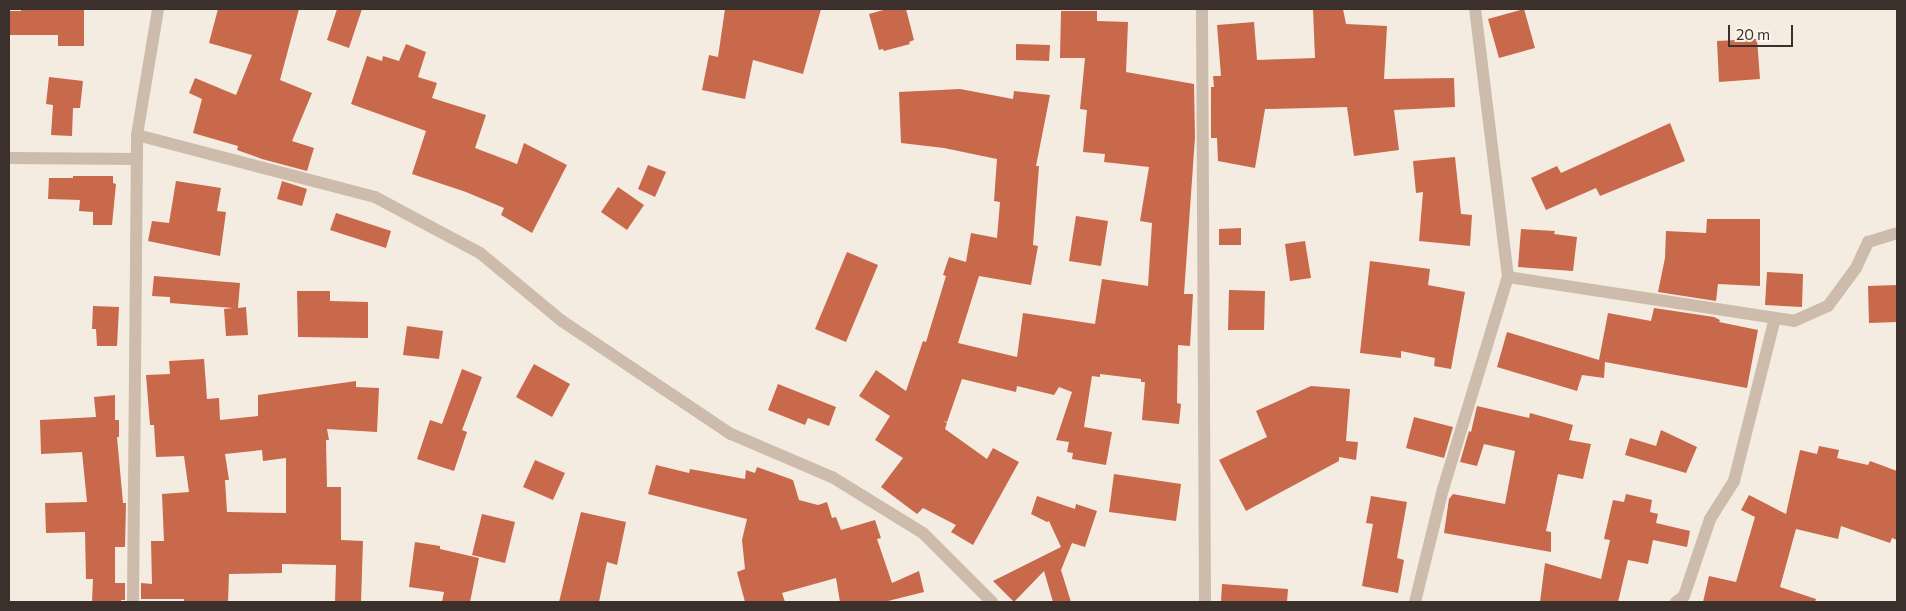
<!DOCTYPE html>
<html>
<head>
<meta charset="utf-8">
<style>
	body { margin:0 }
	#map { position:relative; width:1906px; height:611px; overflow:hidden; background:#f4ebe1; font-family:Commissioner,sans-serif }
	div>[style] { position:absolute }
	.building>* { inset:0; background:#c8694b }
	.street>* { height:12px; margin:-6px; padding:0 6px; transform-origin:6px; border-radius:6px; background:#cdbbac }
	span { translate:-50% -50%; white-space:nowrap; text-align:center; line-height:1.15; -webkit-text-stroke:4.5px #fbf5ee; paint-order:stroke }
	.frame { position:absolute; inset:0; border:10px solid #3b302b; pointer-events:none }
	.scale { position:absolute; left:1728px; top:25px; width:65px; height:22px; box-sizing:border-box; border:2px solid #3b302b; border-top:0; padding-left:6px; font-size:15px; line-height:18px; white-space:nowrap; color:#3b302b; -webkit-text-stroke:4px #fbf5ee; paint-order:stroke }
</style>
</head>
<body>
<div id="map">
	<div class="building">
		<i style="clip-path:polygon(21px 9px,84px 9px,84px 46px,58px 46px,58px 35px,9px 35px,9px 11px,21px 11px)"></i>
		<i style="clip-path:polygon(218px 9px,299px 9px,280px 80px,312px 93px,292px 141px,314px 148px,307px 171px,262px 159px,237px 150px,238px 146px,193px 133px,202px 99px,189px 93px,195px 78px,236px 95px,252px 55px,209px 43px)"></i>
		<i style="clip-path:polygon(337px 9px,362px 9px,349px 48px,327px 40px)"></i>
		<i style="clip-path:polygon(725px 9px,821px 9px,803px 74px,753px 60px,745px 99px,702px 90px,709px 55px,718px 57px)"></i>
		<i style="clip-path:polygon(887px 9px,906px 9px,914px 40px,909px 42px,910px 44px,884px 51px,883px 49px,879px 50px,869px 14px)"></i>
		<i style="clip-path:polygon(1313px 9px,1343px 9px,1346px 24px,1387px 26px,1384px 79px,1454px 78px,1455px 107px,1394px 110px,1399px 150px,1354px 156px,1347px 107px,1265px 109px,1255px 168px,1218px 161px,1217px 138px,1211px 138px,1211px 87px,1214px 87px,1213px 76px,1221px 76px,1217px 25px,1254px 22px,1257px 60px,1315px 58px)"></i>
		<i style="clip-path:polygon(1524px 9px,1535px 48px,1499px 58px,1488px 19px)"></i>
		<i style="clip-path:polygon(1061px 11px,1097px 11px,1097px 21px,1128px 22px,1126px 72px,1194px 84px,1195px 137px,1184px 294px,1193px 294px,1190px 346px,1178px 345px,1177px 403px,1181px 404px,1179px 424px,1142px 420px,1145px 382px,1141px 382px,1141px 379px,1100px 374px,1100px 377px,1092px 376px,1084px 427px,1112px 432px,1106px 465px,1072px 459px,1073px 453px,1067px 452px,1069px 442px,1056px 440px,1072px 392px,1059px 387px,1054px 395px,1017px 386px,1016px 392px,962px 379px,947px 422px,943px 421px,947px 423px,945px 429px,987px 459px,993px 448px,1019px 462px,973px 545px,951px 532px,956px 525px,923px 508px,917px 514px,881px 487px,903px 458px,875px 440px,890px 416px,859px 396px,876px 370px,906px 391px,923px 341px,926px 342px,946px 276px,943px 275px,949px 257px,966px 262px,971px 233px,997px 238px,1000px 202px,994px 201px,997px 159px,944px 148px,901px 143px,899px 92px,960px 89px,1013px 99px,1014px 91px,1050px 95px,1036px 166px,1039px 166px,1033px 245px,1038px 246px,1031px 285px,979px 276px,958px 343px,1017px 357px,1023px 313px,1095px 324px,1102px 279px,1148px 286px,1152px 223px,1140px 221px,1149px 167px,1104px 162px,1105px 154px,1083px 152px,1087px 110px,1080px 109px,1085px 58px,1060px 58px)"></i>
		<i style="clip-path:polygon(1757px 39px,1760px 79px,1719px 82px,1717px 41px)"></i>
		<i style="clip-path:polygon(406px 44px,426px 52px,418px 77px,437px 83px,432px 98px,486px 115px,475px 148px,517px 164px,524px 143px,567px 165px,532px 233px,501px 215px,504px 208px,466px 192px,412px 174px,426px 131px,351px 104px,367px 56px,382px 61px,383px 56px,399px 61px)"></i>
		<i style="clip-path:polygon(1016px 44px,1050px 45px,1049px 61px,1016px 60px)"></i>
		<i style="clip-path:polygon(49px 77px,83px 81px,80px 108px,73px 108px,72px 136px,51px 135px,53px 105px,46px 104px)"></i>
		<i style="clip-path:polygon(1670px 123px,1685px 161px,1600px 196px,1596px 188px,1546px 210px,1531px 178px,1557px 166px,1561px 173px)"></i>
		<i style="clip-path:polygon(1455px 157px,1461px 214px,1472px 215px,1470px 246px,1419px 241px,1423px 192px,1416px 193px,1413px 161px)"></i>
		<i style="clip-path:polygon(648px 165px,666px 172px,655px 197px,638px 189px)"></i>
		<i style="clip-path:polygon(73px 176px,113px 176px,113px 183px,116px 184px,112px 225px,93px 225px,93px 212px,79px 211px,80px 200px,48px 199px,49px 178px,73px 178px)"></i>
		<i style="clip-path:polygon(176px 181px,221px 188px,217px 211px,226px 212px,220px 256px,148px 241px,152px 221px,169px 223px)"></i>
		<i style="clip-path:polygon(282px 181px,307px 189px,302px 206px,277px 199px)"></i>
		<i style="clip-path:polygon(618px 187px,644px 205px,627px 230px,601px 212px)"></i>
		<i style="clip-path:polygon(336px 213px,391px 231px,386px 248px,330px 230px)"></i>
		<i style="clip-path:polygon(1076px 216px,1108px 221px,1101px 266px,1069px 261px)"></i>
		<i style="clip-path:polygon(1707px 219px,1760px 219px,1760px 286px,1718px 284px,1716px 301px,1658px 292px,1665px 258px,1666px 231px,1706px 233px)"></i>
		<i style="clip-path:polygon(1241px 228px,1241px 245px,1219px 245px,1219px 229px)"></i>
		<i style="clip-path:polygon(1521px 229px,1555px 231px,1554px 234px,1577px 237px,1573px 271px,1518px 267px)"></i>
		<i style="clip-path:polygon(1305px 241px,1311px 278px,1290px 281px,1285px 244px)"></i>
		<i style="clip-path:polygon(847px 252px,878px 265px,846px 342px,815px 329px)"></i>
		<i style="clip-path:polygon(1370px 261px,1430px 269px,1428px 285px,1465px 292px,1451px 369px,1434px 366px,1435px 358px,1401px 351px,1401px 358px,1360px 353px)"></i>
		<i style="clip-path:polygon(1767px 272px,1803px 274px,1802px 307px,1765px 305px)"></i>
		<i style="clip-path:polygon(154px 276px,240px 283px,238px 308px,246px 307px,248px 335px,226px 336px,224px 309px,233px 308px,170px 303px,170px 297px,152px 296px)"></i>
		<i style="clip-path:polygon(1897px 285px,1897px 322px,1869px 323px,1868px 286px)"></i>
		<i style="clip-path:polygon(1229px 290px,1265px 291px,1264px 330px,1228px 330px)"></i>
		<i style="clip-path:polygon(297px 291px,330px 291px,330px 301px,368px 302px,368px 338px,298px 337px)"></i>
		<i style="clip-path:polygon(93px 306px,119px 307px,117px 346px,97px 346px,96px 329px,92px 329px)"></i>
		<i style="clip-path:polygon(1654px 308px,1714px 317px,1720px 320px,1719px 322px,1758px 330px,1747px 388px,1605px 362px,1604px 378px,1582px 375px,1577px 391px,1497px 367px,1507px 332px,1599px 360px,1608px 313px,1651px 321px)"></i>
		<i style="clip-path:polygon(407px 326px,443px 331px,439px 359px,403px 355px)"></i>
		<i style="clip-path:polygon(evenodd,204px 359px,207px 399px,219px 398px,220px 420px,258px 416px,258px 395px,356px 381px,356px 387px,379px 388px,377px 432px,327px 429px,329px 440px,326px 440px,327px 487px,341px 487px,341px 540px,363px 541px,361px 602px,335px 602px,336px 565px,282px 564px,282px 573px,229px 574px,228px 602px,184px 602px,184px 599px,141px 599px,141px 583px,152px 584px,151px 541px,164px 541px,162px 494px,189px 492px,184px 456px,156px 457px,154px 425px,150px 425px,146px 375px,170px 374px,169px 361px,204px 359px,262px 450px,263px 461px,286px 458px,286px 513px,227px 512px,225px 480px,229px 480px,225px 454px,262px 450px)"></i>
		<i style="clip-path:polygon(534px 364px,570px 384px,552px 417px,516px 397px)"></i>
		<i style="clip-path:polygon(462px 369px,482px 377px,462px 430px,467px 432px,454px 471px,417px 459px,430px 420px,442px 424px)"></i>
		<i style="clip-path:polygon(778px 384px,836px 407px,829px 426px,808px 418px,805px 425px,768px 410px)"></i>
		<i style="clip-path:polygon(1311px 386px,1350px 389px,1346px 441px,1358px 442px,1356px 460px,1339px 457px,1339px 461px,1246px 511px,1219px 460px,1267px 437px,1256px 411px)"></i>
		<i style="clip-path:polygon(115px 395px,115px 420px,119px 420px,119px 437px,117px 437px,123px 503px,126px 503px,125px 547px,115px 547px,115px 583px,125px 583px,125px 600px,121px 600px,121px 602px,92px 602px,93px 579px,86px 579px,85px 532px,46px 533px,45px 503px,87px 502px,82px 452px,41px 454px,40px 420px,96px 417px,94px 397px)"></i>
		<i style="clip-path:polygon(1477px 406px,1529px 418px,1530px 413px,1573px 425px,1569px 440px,1591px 444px,1583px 479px,1558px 474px,1546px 531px,1551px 532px,1551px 552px,1444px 533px,1449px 499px,1453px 494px,1505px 504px,1515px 451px,1484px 444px,1477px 466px,1460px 462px,1469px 431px,1471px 432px)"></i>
		<i style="clip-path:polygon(1414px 417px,1453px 427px,1444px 458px,1406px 448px)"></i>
		<i style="clip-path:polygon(1661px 430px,1697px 447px,1686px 473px,1625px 455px,1630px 438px,1656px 446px)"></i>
		<i style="clip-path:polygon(1819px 446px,1839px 450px,1837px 458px,1868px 465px,1870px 461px,1897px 471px,1897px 540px,1892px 538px,1890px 543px,1841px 526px,1838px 539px,1796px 529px,1780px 587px,1816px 599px,1815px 602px,1703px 602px,1709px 576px,1736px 582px,1755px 517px,1741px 510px,1749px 495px,1786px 514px,1800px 450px,1817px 454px)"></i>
		<i style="clip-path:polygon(535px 460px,565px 473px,553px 500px,523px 487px)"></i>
		<i style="clip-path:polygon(656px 465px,689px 473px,690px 469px,745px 479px,746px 470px,755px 473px,757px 467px,793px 480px,799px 500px,818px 505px,827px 502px,832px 518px,836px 517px,841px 530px,875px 520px,881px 538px,877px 539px,892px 583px,919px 571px,924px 592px,884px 602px,840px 602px,836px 578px,782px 593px,785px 602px,745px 602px,737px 572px,745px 569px,742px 540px,747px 519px,648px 494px)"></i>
		<i style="clip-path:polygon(1114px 474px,1181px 484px,1176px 521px,1109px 512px)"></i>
		<i style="clip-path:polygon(1626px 494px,1652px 500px,1650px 512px,1658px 514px,1656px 523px,1690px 531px,1687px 547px,1653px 540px,1648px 564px,1628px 560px,1618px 602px,1540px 602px,1545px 563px,1601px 579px,1610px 540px,1604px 539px,1613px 500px,1624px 502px)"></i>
		<i style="clip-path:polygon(1037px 496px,1075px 509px,1076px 504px,1097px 511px,1085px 547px,1072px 543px,1061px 570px,1071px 602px,1053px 602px,1044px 571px,1014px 602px,993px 581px,1061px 547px,1049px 521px,1047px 522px,1031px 514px)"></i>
		<i style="clip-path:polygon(1371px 496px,1407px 502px,1397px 558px,1404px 560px,1398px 593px,1362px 586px,1373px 524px,1366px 523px)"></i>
		<i style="clip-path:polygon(581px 512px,626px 522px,617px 565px,607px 562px,599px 602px,559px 602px)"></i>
		<i style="clip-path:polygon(482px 514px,515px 522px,505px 563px,472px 555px)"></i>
		<i style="clip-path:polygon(415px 542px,440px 546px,440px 549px,479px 558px,470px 602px,442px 602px,444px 592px,409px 587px)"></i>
		<i style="clip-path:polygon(1222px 584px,1288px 589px,1287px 602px,1221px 602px)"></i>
	</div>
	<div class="street">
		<i style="left:1202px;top:9px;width:593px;rotate:89.71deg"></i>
		<i style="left:137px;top:135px;width:246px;rotate:14.6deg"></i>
		<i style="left:375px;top:197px;width:119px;rotate:28.1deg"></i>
		<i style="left:480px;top:253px;width:107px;rotate:39.7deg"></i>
		<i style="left:562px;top:321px;width:203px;rotate:33.8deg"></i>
		<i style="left:731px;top:434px;width:110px;rotate:23.1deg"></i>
		<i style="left:832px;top:477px;width:107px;rotate:31.6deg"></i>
		<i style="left:923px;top:533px;width:98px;rotate:45deg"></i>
		<i style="left:9px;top:158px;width:128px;rotate:0.4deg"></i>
		<i style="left:1508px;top:277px;width:289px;rotate:8.7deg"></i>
		<i style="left:1794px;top:321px;width:37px;rotate:-24deg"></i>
		<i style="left:1828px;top:306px;width:47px;rotate:-53.6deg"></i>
		<i style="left:1856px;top:268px;width:29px;rotate:-65deg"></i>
		<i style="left:1868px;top:242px;width:30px;rotate:-17deg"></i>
		<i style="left:133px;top:602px;width:467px;rotate:-89.5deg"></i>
		<i style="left:137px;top:135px;width:128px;rotate:-80.5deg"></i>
		<i style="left:1415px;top:602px;width:116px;rotate:-76.1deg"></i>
		<i style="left:1443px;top:489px;width:222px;rotate:-73deg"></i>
		<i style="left:1508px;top:277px;width:270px;rotate:-97deg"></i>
		<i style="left:1676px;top:602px;width:10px;rotate:-37deg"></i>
		<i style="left:1684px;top:596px;width:81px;rotate:-71.3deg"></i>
		<i style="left:1710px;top:519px;width:45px;rotate:-57.7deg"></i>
		<i style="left:1734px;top:481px;width:168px;rotate:-75.9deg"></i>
	</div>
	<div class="frame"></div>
	<div class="scale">20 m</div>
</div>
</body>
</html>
